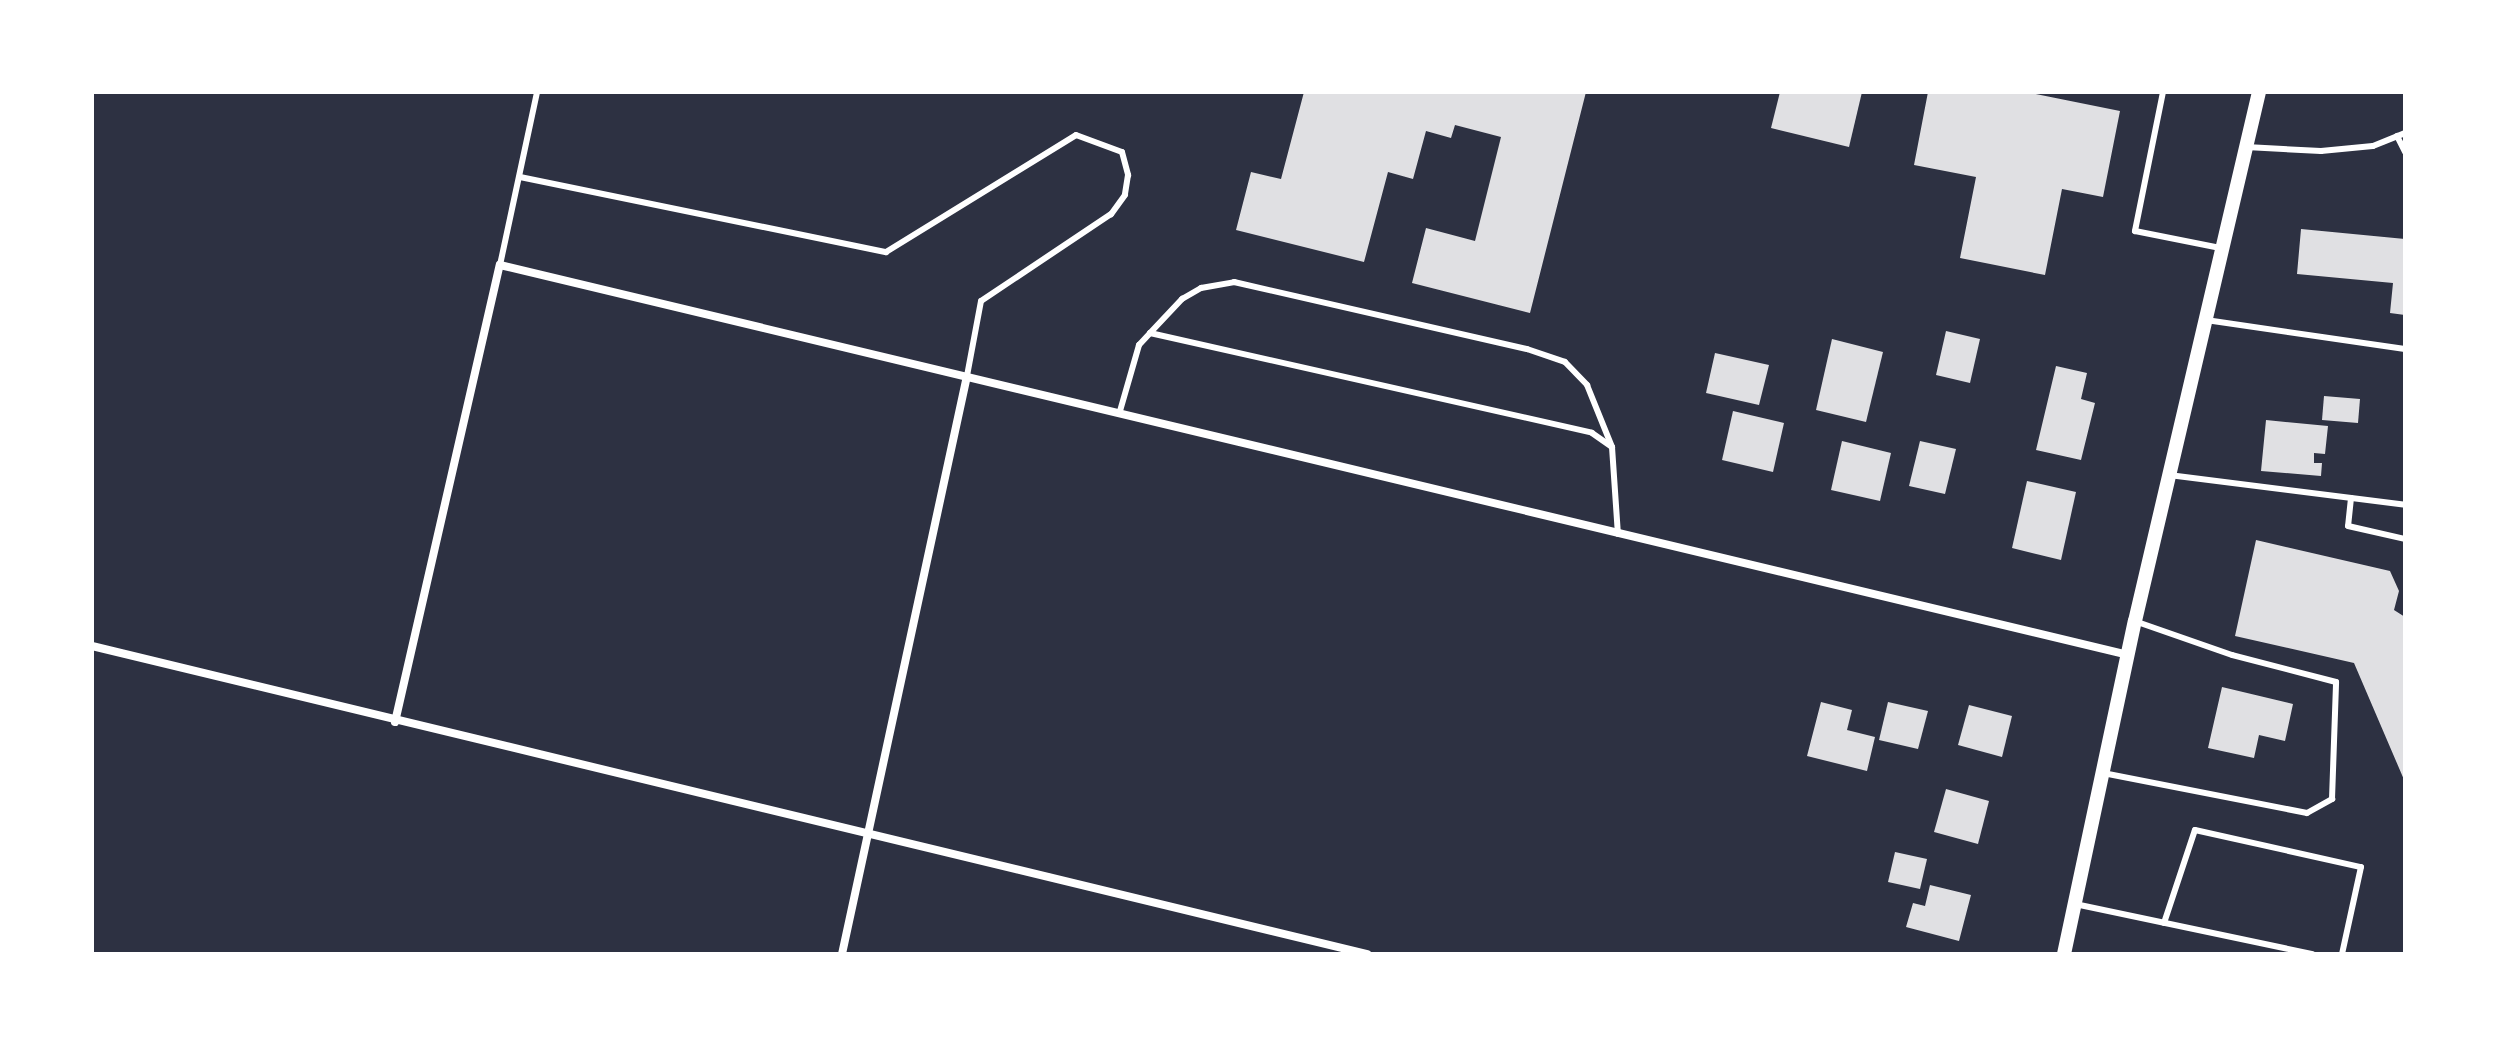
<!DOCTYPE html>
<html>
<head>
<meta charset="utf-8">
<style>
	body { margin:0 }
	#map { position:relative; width:2497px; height:1046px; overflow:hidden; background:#2d3142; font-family:"Archivo Narrow",sans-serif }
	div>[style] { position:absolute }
	.building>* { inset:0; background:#e0e0e3 }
	.service>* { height:6px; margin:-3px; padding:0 3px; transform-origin:3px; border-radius:3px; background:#fff }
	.minor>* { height:8px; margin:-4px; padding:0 4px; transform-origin:4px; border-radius:4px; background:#fff }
	.tertiary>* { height:14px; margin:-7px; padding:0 7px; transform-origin:7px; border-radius:7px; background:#fff }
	span { translate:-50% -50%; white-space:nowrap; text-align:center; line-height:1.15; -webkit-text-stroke:7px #fff; paint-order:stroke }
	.frame { position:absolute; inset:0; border:94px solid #fff; pointer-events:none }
</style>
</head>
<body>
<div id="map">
	<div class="building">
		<i style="clip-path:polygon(1304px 92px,1586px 92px,1530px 313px,1412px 283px,1426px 228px,1475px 241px,1501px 137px,1455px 125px,1451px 138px,1426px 131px,1413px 179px,1388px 172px,1364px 262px,1236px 230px,1251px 172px,1281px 179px)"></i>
		<i style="clip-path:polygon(1780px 92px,1862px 92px,1849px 147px,1771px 128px)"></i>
		<i style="clip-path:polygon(1928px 92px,2026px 92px,2120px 111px,2103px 197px,2062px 189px,2045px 275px,1960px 258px,1976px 177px,1914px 165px)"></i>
		<i style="clip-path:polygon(2301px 229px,2405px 239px,2405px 315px,2390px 313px,2393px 283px,2297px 274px)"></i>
		<i style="clip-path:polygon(1946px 331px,1980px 339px,1970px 383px,1936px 375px)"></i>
		<i style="clip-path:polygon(1832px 339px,1883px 352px,1866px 422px,1816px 410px)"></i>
		<i style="clip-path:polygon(1715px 353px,1769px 365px,1759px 405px,1706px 393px)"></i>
		<i style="clip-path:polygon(2056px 366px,2087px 373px,2081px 399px,2095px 403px,2081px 460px,2036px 450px)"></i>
		<i style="clip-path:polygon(2324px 396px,2360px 399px,2358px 423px,2322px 420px)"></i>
		<i style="clip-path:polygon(1733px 411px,1784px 423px,1773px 472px,1722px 460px)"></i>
		<i style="clip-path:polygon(2266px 420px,2328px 426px,2325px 454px,2314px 453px,2314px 463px,2322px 463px,2321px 476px,2261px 471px)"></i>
		<i style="clip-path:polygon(1842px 441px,1891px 453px,1880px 501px,1831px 490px)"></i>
		<i style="clip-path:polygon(1920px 441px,1956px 449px,1945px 494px,1909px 486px)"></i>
		<i style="clip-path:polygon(2027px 481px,2076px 492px,2061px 560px,2012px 548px)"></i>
		<i style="clip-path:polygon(2256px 540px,2390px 571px,2399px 591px,2394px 610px,2405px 617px,2405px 782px,2354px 663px,2235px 636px)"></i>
		<i style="clip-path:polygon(2222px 687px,2293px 704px,2285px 741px,2259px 735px,2254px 758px,2208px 748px)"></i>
		<i style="clip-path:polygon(1821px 702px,1852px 710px,1847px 730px,1875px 737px,1867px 771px,1807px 756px)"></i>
		<i style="clip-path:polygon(1888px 702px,1928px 711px,1918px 749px,1879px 740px)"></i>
		<i style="clip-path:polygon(1969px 705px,2012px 716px,2002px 757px,1958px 745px)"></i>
		<i style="clip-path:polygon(1946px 789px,1989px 801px,1978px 844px,1934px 832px)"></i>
		<i style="clip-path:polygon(1895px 852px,1927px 859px,1920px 889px,1888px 882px)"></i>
		<i style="clip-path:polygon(1930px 885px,1971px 895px,1959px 941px,1906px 927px,1913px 903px,1925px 906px)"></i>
	</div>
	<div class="service">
		<i style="left:2163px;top:92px;width:142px;rotate:101.4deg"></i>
		<i style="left:2135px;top:231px;width:87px;rotate:11.3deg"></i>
		<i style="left:2397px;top:136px;width:18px;rotate:63deg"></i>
		<i style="left:2246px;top:147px;width:75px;rotate:3.1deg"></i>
		<i style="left:2321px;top:151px;width:52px;rotate:-5.5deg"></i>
		<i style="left:2373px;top:146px;width:35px;rotate:-22deg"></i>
		<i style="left:520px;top:177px;width:374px;rotate:11.6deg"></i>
		<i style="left:886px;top:252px;width:223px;rotate:-31.6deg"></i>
		<i style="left:1076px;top:135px;width:49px;rotate:20.3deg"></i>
		<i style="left:1122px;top:152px;width:24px;rotate:75deg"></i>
		<i style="left:1128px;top:175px;width:20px;rotate:99deg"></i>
		<i style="left:1125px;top:195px;width:24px;rotate:126deg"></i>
		<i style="left:1111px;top:214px;width:156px;rotate:146.2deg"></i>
		<i style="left:981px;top:301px;width:76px;rotate:100.6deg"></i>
		<i style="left:500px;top:265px;width:177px;rotate:-77.9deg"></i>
		<i style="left:2206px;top:320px;width:201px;rotate:8.3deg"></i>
		<i style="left:1150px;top:333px;width:47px;rotate:-46.7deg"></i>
		<i style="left:1182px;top:299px;width:22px;rotate:-30deg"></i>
		<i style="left:1201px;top:288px;width:34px;rotate:-10deg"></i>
		<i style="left:1234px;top:282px;width:301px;rotate:12.9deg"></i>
		<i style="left:1527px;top:349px;width:40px;rotate:18.9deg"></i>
		<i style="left:1565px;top:362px;width:32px;rotate:46deg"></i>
		<i style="left:1587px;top:385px;width:67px;rotate:68deg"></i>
		<i style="left:1120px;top:411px;width:69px;rotate:-73.9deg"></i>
		<i style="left:1139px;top:345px;width:16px;rotate:-47deg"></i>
		<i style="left:1150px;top:333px;width:453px;rotate:12.7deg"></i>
		<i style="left:1592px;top:433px;width:24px;rotate:35deg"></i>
		<i style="left:1612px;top:447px;width:87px;rotate:86.1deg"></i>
		<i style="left:2169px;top:475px;width:238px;rotate:7.2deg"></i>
		<i style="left:2351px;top:498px;width:28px;rotate:96deg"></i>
		<i style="left:2348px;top:526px;width:58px;rotate:12.8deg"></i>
		<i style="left:2103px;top:773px;width:208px;rotate:11.1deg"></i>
		<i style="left:2307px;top:813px;width:29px;rotate:-29deg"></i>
		<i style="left:2332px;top:799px;width:117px;rotate:-88deg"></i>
		<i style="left:2336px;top:682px;width:107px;rotate:-165.4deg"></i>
		<i style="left:2232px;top:655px;width:101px;rotate:-160.8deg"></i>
		<i style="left:2075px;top:904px;width:243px;rotate:11.9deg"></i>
		<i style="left:2164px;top:923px;width:98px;rotate:-71.6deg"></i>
		<i style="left:2195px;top:830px;width:170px;rotate:12.6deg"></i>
		<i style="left:2361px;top:867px;width:89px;rotate:102.3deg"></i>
	</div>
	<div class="minor">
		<i style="left:92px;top:646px;width:1312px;rotate:13.58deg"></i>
		<i style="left:395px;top:722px;width:469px;rotate:-77.1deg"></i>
		<i style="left:500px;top:265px;width:1674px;rotate:13.47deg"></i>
		<i style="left:842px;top:954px;width:591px;rotate:-77.8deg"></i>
	</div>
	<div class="tertiary">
		<i style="left:2064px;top:954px;width:340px;rotate:-78deg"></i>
		<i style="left:2135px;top:621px;width:543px;rotate:-76.81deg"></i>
	</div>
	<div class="frame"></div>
</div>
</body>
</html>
